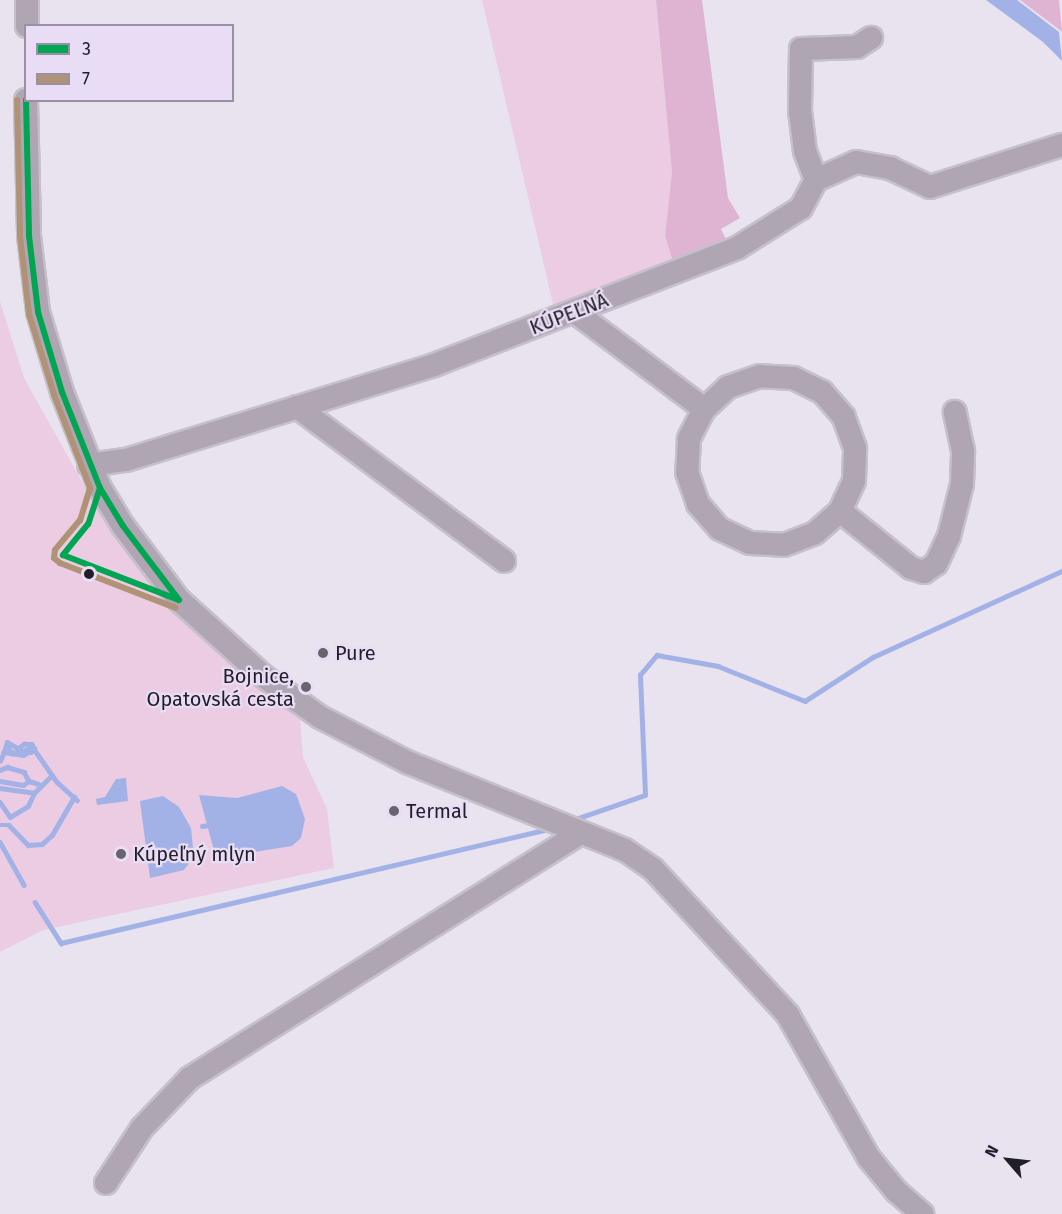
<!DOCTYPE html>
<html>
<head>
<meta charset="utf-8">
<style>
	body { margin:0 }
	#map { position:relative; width:1062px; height:1214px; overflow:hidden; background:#e9e3ef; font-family:"Fira Sans",sans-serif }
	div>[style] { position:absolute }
	.green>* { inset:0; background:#ebcce2 }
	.forest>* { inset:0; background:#dfb4d2 }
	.water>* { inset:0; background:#a3b2e6 }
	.stream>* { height:4.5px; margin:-2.25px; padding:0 2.25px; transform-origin:2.25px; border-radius:2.25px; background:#a3b2e6 }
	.roads { filter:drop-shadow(2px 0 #c5c0ca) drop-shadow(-2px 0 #c5c0ca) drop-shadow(0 2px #c5c0ca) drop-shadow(0 -2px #c5c0ca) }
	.minor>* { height:22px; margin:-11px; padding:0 11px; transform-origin:11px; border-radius:11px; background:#b0a5b3 }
	.bus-1>* { height:6px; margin:-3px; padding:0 3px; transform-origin:3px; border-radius:3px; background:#00a651 }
	.bus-2>* { height:6px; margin:-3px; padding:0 3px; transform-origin:3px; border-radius:3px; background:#b09277 }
	.dots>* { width:16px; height:16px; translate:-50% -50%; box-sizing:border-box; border:3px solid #e8ddf5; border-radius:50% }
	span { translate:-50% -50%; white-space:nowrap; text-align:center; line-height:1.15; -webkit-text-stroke:4.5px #e8ddf5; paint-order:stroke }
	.street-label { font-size:20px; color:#221e27 }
	.poi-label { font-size:20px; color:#221e27 }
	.left { translate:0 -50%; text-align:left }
	.right { translate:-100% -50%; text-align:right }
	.legend { position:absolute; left:24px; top:24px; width:210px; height:78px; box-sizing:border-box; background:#e8ddf5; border:2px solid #9991a3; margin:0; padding:8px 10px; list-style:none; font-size:18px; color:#221e27 }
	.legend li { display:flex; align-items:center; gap:12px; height:30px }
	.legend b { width:30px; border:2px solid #9991a3 }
	.north { position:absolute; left:978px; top:1130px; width:60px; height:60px; -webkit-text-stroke:4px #e8ddf5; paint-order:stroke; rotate:298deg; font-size:16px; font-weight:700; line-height:24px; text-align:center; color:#221e27 }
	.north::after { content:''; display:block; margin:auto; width:21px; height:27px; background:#221e27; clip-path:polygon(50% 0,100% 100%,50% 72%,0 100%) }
</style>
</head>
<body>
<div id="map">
	<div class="green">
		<i style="clip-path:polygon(482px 0,656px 0,672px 172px,665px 236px,674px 265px,554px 308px)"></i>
		<i style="clip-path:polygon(0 301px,24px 378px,108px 528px,212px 647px,300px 718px,303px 757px,327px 809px,334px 868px,43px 930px,0 952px)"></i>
	</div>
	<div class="forest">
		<i style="clip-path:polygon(656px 0,702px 0,728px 198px,740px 218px,721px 229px,728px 244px,674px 265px,665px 236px,672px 172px)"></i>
		<i style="clip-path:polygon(1020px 0,1059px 0,1062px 32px,1061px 31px)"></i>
	</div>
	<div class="water">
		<i style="clip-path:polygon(986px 0,1017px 0,1059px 32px,1062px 61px,1043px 42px)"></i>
		<i style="clip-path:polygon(126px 778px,128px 801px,97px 805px,96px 799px,105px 797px,116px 779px)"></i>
		<i style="clip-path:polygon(282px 786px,296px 794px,305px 819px,301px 838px,292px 846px,216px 858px,199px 795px,237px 798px)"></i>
		<i style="clip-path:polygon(163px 796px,179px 807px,191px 828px,194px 857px,184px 870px,150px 878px,140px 801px)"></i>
	</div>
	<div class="stream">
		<i style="left:17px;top:749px;width:9px;rotate:-36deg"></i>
		<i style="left:24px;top:744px;width:8px"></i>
		<i style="left:32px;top:744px;width:5px;rotate:68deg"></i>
		<i style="left:9px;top:751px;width:11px;rotate:15deg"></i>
		<i style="left:20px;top:754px;width:10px;rotate:-37deg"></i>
		<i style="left:28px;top:748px;width:5px;rotate:53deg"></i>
		<i style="left:12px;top:754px;width:7px;rotate:-124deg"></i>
		<i style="left:8px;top:748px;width:6px;rotate:135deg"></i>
		<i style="left:4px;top:752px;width:10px;rotate:-73deg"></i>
		<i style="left:7px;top:742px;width:21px;rotate:29deg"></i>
		<i style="left:0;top:761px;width:10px;rotate:-66deg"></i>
		<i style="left:4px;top:752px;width:19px;rotate:9deg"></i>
		<i style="left:23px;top:755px;width:13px;rotate:-29deg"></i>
		<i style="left:34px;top:749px;width:40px;rotate:55.1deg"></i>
		<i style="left:57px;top:782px;width:27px;rotate:42deg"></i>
		<i style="left:0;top:770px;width:8px;rotate:-23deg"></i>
		<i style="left:7px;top:767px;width:18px;rotate:16deg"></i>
		<i style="left:24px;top:772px;width:10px;rotate:61deg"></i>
		<i style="left:29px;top:781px;width:10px;rotate:17deg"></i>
		<i style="left:0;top:781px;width:23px;rotate:10deg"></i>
		<i style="left:23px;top:785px;width:7px;rotate:-34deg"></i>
		<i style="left:0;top:788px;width:34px;rotate:8deg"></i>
		<i style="left:34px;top:793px;width:25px;rotate:-45deg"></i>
		<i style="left:0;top:802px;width:18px;rotate:56deg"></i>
		<i style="left:10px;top:817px;width:21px;rotate:-31deg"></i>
		<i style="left:28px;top:806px;width:14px;rotate:-65deg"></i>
		<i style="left:573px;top:820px;width:76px;rotate:-19.1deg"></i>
		<i style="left:645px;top:795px;width:120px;rotate:-92.4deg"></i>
		<i style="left:640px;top:675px;width:26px;rotate:-50deg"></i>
		<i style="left:657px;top:655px;width:62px;rotate:10.2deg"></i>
		<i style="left:718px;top:666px;width:94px;rotate:21.9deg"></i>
		<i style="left:805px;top:701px;width:81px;rotate:-32.9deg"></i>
		<i style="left:873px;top:657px;width:208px;rotate:-24.5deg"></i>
		<i style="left:0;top:825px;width:9px"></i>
		<i style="left:9px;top:825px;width:28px;rotate:46deg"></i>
		<i style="left:28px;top:845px;width:14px;rotate:-4deg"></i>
		<i style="left:42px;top:844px;width:13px;rotate:-42deg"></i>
		<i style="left:52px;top:835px;width:44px;rotate:-59.9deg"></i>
		<i style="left:202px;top:826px;width:7px;rotate:-8deg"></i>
		<i style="left:0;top:842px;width:49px;rotate:60.8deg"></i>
		<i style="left:35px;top:902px;width:49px;rotate:57.6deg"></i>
		<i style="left:61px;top:943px;width:500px;rotate:-13.17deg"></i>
	</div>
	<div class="roads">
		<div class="minor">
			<i style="left:27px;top:26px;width:26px;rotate:-90deg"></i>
			<i style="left:26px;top:100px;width:136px;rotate:88.7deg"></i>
			<i style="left:29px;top:236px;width:77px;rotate:83.2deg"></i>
			<i style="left:38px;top:312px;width:84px;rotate:73.3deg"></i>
			<i style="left:62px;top:392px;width:103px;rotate:68.4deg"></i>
			<i style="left:100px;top:488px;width:44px;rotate:58.8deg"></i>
			<i style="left:123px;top:526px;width:93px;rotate:52.9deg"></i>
			<i style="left:179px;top:600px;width:113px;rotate:42.1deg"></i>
			<i style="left:263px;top:676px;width:70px;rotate:35.7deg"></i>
			<i style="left:320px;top:717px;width:98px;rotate:27.3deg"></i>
			<i style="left:407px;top:762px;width:235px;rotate:22deg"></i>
			<i style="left:625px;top:850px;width:34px;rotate:34deg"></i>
			<i style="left:653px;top:869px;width:199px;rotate:47.2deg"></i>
			<i style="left:788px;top:1015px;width:164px;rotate:60.5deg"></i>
			<i style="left:869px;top:1158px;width:43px;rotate:50.7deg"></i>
			<i style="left:896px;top:1191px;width:35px;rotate:41deg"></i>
			<i style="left:816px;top:180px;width:44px;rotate:-24.2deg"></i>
			<i style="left:856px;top:162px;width:35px;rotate:10deg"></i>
			<i style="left:890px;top:168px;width:44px;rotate:25.4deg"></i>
			<i style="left:930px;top:187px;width:139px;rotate:-17.7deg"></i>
			<i style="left:575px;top:312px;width:161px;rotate:36.9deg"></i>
			<i style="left:704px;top:409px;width:34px;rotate:117deg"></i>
			<i style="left:689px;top:439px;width:33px;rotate:93deg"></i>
			<i style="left:687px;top:472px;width:34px;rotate:71deg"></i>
			<i style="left:698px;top:504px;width:33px;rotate:49deg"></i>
			<i style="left:720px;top:529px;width:33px;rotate:25deg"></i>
			<i style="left:750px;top:543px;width:34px;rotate:3deg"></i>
			<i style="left:784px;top:545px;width:33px;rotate:-21deg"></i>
			<i style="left:815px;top:533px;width:33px;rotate:-41deg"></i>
			<i style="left:840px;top:511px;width:33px;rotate:-65deg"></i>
			<i style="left:854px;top:481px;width:33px;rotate:-88deg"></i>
			<i style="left:855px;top:448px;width:33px;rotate:-110deg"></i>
			<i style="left:844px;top:417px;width:33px;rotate:-131deg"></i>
			<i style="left:822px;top:392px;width:32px;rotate:-154deg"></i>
			<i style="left:793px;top:378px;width:33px;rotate:-177deg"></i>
			<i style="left:760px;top:376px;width:34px;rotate:161deg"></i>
			<i style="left:728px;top:387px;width:33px;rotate:137deg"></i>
			<i style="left:297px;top:407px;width:258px;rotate:36.6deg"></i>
			<i style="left:89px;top:465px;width:37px;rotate:-8deg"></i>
			<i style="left:126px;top:460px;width:322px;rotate:-17.1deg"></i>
			<i style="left:434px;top:365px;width:325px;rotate:-21.1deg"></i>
			<i style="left:737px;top:248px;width:75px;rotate:-32deg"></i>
			<i style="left:801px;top:208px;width:32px;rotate:-62deg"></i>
			<i style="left:816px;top:180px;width:31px;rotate:-111deg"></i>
			<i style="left:805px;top:151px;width:40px;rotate:-97.1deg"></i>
			<i style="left:800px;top:111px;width:62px;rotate:-89.1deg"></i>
			<i style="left:801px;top:49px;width:56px;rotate:-2deg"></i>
			<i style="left:857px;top:47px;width:17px;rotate:-33deg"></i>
			<i style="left:840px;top:511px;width:91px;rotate:38.8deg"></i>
			<i style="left:911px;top:568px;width:14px;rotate:17deg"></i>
			<i style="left:924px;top:572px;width:14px;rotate:-34deg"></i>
			<i style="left:936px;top:564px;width:31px;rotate:-65deg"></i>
			<i style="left:949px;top:536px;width:54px;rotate:-76deg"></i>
			<i style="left:962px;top:484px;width:33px;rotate:-88deg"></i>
			<i style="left:963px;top:451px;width:40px;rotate:-102deg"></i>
			<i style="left:106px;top:1183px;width:66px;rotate:-56.8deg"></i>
			<i style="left:142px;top:1128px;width:69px;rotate:-46.2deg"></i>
			<i style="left:190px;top:1078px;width:461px;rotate:-32.1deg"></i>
		</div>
	</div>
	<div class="bus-1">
		<i style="left:26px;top:100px;width:136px;rotate:88.7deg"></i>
		<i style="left:29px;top:236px;width:77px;rotate:83.2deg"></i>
		<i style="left:38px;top:312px;width:84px;rotate:73.3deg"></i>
		<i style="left:62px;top:392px;width:103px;rotate:68.4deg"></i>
		<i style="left:100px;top:488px;width:44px;rotate:58.8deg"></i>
		<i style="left:123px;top:526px;width:93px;rotate:52.9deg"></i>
		<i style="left:100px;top:488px;width:38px;rotate:108deg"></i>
		<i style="left:88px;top:524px;width:40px;rotate:129deg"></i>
		<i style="left:63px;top:555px;width:124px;rotate:21.2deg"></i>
	</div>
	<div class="bus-2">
		<i style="left:17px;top:100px;width:136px;rotate:88.7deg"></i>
		<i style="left:20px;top:236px;width:79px;rotate:83.4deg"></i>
		<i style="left:29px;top:314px;width:85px;rotate:72.8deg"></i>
		<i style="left:54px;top:395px;width:100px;rotate:68.8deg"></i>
		<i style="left:90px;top:488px;width:34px;rotate:107deg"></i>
		<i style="left:80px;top:520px;width:39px;rotate:130deg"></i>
		<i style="left:55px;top:550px;width:8px;rotate:97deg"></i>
		<i style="left:54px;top:558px;width:8px;rotate:40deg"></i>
		<i style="left:60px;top:563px;width:124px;rotate:21.2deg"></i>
	</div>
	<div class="dots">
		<i style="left:89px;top:574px;background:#221e27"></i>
		<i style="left:323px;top:653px;background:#68636d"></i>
		<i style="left:306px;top:687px;background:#68636d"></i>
		<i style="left:394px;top:811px;background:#68636d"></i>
		<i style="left:121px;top:854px;background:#68636d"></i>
	</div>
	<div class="street-label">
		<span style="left:569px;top:314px;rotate:-21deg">KÚPEĽNÁ</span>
	</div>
	<div class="poi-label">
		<span class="left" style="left:335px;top:653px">Pure</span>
		<span class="right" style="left:294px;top:688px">Bojnice,<br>Opatovská cesta</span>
		<span class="left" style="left:406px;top:811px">Termal</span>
		<span class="left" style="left:133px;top:854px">Kúpeľný mlyn</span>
	</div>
	<ul class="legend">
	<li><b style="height:8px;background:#00a651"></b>3</li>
	<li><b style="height:8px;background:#b09277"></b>7</li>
	</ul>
	<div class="north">N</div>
</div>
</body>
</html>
